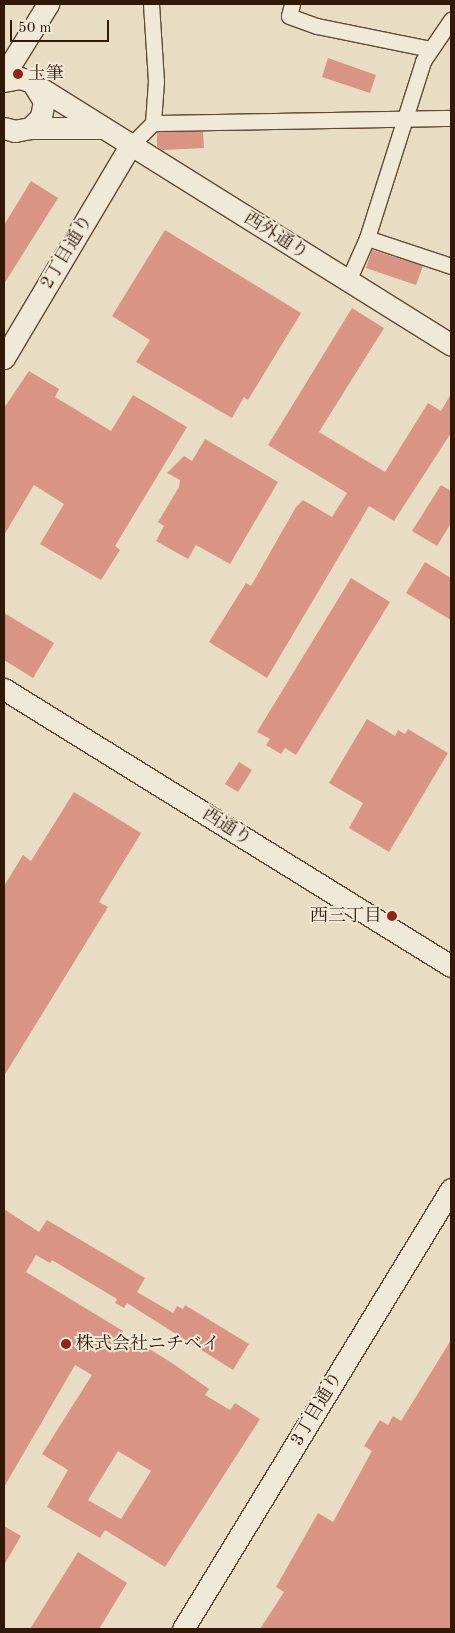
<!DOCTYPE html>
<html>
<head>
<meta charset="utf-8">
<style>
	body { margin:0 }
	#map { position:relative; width:455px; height:1633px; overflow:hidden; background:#e8ddc2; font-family:"Old Standard TT","Noto Serif JP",serif }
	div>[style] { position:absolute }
	.building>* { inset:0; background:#da9486 }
	.roads { filter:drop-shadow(1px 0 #604936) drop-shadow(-1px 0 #604936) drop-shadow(0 1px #604936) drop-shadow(0 -1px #604936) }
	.street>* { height:15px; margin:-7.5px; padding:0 7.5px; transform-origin:7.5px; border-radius:7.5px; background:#f0e9d7 }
	.secondary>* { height:21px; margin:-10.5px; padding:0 10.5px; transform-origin:10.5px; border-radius:10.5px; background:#f0e9d7 }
	.dots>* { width:14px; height:14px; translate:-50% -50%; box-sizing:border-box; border:2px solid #f0e9d7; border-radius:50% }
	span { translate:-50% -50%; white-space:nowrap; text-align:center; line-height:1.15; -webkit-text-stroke:4px #f0e9d7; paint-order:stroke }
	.poi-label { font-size:18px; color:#321807 }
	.left { translate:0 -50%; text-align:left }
	.right { translate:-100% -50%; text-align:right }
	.street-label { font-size:18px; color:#321807 }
	.frame { position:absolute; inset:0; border:5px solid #321807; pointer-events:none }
	.scale { position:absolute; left:10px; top:20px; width:99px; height:22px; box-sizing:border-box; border:2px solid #321807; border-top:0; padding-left:6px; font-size:15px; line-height:18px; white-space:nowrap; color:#321807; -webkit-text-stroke:4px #f0e9d7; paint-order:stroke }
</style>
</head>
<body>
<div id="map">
	<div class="building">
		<i style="clip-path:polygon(328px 58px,376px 75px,370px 93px,322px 77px)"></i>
		<i style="clip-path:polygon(203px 132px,204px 148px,162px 150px,157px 146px,157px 132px)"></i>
		<i style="clip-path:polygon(31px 181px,58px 198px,4px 284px,4px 225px)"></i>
		<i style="clip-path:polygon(165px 230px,301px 313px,248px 400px,244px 397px,232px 418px,136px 362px,150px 340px,112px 316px)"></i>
		<i style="clip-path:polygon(372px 250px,423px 266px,416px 285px,366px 268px)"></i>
		<i style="clip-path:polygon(352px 308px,384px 328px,319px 432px,385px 472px,428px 403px,441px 411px,451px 394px,451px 433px,394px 521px,369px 506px,267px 678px,209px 642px,246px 583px,251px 586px,296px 507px,303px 500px,332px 517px,347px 493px,268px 445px)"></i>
		<i style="clip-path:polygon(29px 371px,59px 389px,55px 397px,111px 431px,133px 395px,187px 427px,115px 546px,120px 550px,101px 580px,40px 544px,64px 504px,34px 485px,4px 535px,4px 408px)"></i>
		<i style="clip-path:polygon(205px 439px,278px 482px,230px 564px,196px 545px,188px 559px,156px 541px,164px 526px,158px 522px,179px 487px,180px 480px,167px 473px,184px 456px,192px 461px)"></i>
		<i style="clip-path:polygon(441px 485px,451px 491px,451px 523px,437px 546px,412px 531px)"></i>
		<i style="clip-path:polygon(425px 562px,451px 578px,451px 620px,406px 593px)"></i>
		<i style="clip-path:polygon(351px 578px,390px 602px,296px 755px,285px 748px,281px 754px,266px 745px,270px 739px,257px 732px)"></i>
		<i style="clip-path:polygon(4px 613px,54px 643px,33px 678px,4px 660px)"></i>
		<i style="clip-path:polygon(367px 719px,395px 736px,398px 730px,405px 734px,408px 729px,448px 753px,389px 852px,349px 828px,363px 803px,329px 783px)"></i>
		<i style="clip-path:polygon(239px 762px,252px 770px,238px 792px,225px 784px)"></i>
		<i style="clip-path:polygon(74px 792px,141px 833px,99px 902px,108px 907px,4px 1076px,4px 886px,23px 855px,31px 861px)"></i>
		<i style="clip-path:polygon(evenodd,4px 1209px,39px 1232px,47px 1220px,145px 1278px,137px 1292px,173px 1313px,177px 1306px,183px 1309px,185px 1305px,249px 1344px,233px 1370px,127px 1303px,124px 1308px,115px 1303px,117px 1299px,52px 1260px,50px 1263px,36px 1255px,26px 1272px,123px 1331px,119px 1338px,142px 1353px,146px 1347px,172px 1363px,209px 1389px,205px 1395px,230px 1410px,235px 1403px,260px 1419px,165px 1567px,105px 1530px,100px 1538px,47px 1507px,68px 1470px,42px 1454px,92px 1375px,75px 1365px,4px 1487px,4px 1209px,118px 1451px,151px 1471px,121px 1519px,88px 1500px,118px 1451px)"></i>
		<i style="clip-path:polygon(451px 1340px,451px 1629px,260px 1629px,284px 1592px,276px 1587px,318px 1513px,333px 1522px,372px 1451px,364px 1446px,380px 1420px,388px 1425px,393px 1416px,401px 1421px)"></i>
		<i style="clip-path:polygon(4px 1526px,21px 1536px,4px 1565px)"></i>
		<i style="clip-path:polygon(78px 1552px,127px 1583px,99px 1629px,30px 1629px)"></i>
	</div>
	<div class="roads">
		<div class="street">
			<i style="left:151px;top:4px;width:77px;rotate:86.3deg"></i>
			<i style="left:156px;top:81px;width:42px;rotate:94.1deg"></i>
			<i style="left:292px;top:4px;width:12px;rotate:104deg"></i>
			<i style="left:289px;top:16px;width:30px;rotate:20deg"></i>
			<i style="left:317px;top:26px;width:115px;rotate:11.5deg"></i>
			<i style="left:130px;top:146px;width:33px;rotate:-45deg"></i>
			<i style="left:153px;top:123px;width:298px;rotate:-1deg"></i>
			<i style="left:367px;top:238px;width:89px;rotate:18.4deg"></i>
			<i style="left:348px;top:281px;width:47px;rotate:-66.2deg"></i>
			<i style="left:367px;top:238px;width:186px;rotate:-72.4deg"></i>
			<i style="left:423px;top:61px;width:50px;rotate:-55.7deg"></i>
		</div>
		<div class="secondary">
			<i style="left:4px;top:75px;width:84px;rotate:-58.2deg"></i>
			<i style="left:4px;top:81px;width:16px;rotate:-11deg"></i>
			<i style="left:20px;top:78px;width:13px;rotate:18deg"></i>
			<i style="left:32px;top:82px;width:22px;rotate:58deg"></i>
			<i style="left:44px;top:101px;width:16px;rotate:101deg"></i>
			<i style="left:41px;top:117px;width:16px;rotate:135deg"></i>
			<i style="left:30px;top:128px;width:15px;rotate:169deg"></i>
			<i style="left:15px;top:131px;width:11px;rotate:-165deg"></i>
			<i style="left:37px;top:86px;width:488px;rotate:32deg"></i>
			<i style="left:30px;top:128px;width:70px"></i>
			<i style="left:4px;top:358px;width:247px;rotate:-59.3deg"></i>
			<i style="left:4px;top:689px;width:526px;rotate:31.79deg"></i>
			<i style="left:183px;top:1629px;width:515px;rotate:-58.65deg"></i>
		</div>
	</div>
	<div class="dots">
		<i style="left:18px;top:74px;background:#8f2418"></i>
		<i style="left:392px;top:916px;background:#8f2418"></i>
		<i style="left:66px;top:1344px;background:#8f2418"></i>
	</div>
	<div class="poi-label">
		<span class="left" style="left:28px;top:74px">土筆</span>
		<span class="right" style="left:382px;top:916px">西三丁目</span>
		<span class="left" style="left:76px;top:1344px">株式会社ニチベイ</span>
	</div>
	<div class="street-label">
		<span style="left:276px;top:236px;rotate:32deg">西外通り</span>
		<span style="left:67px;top:252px;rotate:-59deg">2丁目通り</span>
		<span style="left:227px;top:827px;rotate:32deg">西通り</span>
		<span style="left:317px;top:1409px;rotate:-59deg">3丁目通り</span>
	</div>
	<div class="frame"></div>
	<div class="scale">50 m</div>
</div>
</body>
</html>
